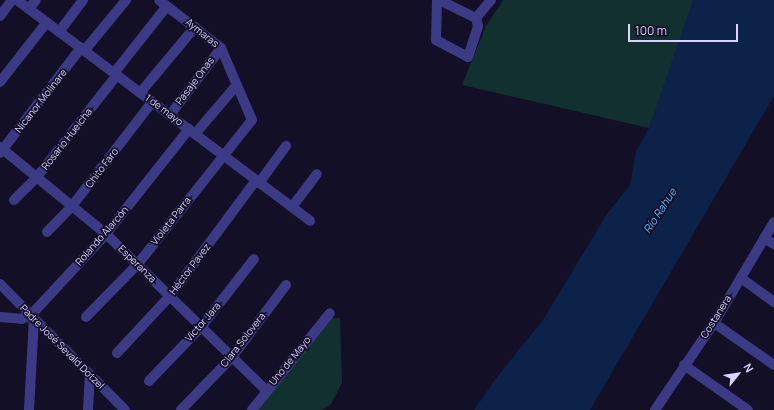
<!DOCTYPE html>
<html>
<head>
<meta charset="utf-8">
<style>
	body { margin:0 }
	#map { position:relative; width:774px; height:410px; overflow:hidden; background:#130f26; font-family:Manrope,sans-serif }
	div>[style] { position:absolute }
	.green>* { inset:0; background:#12302f }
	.water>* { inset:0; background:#0c2248 }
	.minor>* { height:10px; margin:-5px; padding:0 5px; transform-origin:5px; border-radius:5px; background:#3d3a85 }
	span { translate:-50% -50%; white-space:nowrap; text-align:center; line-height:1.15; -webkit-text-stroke:3.5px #130f26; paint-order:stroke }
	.street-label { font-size:10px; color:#d9d4ff }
	.water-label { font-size:11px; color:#62b6ff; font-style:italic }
	.north { position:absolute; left:718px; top:354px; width:40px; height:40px; -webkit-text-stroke:3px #130f26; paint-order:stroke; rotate:60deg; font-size:11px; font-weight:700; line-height:16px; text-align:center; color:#d9d4ff }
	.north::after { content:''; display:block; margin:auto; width:14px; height:18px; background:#d9d4ff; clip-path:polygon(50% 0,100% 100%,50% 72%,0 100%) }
	.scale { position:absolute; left:628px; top:24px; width:110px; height:18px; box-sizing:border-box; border:2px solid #d9d4ff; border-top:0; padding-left:5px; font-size:12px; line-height:14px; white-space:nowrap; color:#d9d4ff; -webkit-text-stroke:3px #130f26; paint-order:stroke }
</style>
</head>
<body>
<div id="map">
	<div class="green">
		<i style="clip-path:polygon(503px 0,698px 0,649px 128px,462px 85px,486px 26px)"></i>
		<i style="clip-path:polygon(330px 318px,340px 318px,342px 383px,331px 404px,322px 410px,257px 410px)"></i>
	</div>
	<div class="water">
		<i style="clip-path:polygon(693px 0,774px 0,774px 96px,590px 410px,474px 410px,497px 377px,543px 320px,607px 214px,630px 185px,636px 151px,649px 128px)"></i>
	</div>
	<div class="minor">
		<i style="left:17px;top:0;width:367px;rotate:37deg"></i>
		<i style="left:437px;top:0;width:40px;rotate:91.4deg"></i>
		<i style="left:436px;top:40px;width:36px;rotate:28deg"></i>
		<i style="left:468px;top:57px;width:33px;rotate:-72deg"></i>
		<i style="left:478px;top:26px;width:8px;rotate:-104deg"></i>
		<i style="left:439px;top:0;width:41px;rotate:25.9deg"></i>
		<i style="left:29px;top:9px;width:11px;rotate:-52deg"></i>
		<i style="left:0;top:16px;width:20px;rotate:-53deg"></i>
		<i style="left:476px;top:18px;width:23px;rotate:-50deg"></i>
		<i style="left:59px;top:32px;width:40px;rotate:-53deg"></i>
		<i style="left:84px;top:51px;width:66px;rotate:-50.5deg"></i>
		<i style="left:114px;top:73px;width:85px;rotate:-51.7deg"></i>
		<i style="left:0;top:82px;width:76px;rotate:-51.9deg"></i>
		<i style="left:140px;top:93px;width:86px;rotate:-50.2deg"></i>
		<i style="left:170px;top:115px;width:84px;rotate:-52.7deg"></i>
		<i style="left:195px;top:134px;width:63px;rotate:-49.5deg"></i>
		<i style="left:0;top:147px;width:137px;rotate:39.4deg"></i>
		<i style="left:106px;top:234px;width:223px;rotate:44.3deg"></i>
		<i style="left:0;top:153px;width:133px;rotate:-52.4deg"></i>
		<i style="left:259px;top:183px;width:46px;rotate:-53.9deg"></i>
		<i style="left:14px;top:200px;width:33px;rotate:-45deg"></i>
		<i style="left:37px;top:177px;width:130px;rotate:-51.9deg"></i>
		<i style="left:292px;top:207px;width:41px;rotate:-52.9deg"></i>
		<i style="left:47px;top:232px;width:36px;rotate:-46deg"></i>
		<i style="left:72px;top:206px;width:131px;rotate:-52.4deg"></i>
		<i style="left:764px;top:238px;width:12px;rotate:31deg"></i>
		<i style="left:741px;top:278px;width:41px;rotate:36deg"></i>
		<i style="left:0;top:284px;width:177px;rotate:45.2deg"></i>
		<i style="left:0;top:317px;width:21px;rotate:5deg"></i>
		<i style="left:21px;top:319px;width:11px;rotate:-22deg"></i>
		<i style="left:31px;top:315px;width:110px;rotate:-47.2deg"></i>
		<i style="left:106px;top:234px;width:134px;rotate:-51.7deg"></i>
		<i style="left:86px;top:317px;width:73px;rotate:-45.6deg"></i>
		<i style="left:137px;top:265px;width:185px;rotate:-51.6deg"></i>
		<i style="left:252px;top:120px;width:78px;rotate:-113.3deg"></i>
		<i style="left:221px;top:48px;width:78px;rotate:-142.3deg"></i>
		<i style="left:714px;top:323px;width:73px;rotate:35deg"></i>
		<i style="left:117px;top:353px;width:78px;rotate:-47.1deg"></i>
		<i style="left:170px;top:296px;width:144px;rotate:-53.4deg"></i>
		<i style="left:684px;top:365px;width:78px;rotate:35.1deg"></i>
		<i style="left:149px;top:381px;width:75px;rotate:-46.1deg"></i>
		<i style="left:201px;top:327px;width:86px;rotate:-52.1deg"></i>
		<i style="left:29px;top:410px;width:91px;rotate:-86.9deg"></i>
		<i style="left:88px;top:410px;width:36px;rotate:-87deg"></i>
		<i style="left:181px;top:410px;width:74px;rotate:-46.1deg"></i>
		<i style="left:232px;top:357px;width:90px;rotate:-53.1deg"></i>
		<i style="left:252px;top:410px;width:124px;rotate:-51.2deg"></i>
		<i style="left:655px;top:410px;width:105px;rotate:-55.9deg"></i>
		<i style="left:714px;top:323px;width:117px;rotate:-59.3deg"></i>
	</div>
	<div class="street-label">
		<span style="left:202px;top:33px;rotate:39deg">Aymaras</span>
		<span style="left:195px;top:81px;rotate:-53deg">Pasaje Onas</span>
		<span style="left:41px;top:101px;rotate:-52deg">Nicanor Molinare</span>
		<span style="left:164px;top:110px;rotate:37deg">1 de mayo</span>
		<span style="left:67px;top:139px;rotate:-52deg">Rosario Hueicha</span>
		<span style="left:102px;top:168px;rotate:-53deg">Chito Faro</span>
		<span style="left:171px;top:221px;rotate:-52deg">Violeta Parra</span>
		<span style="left:102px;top:236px;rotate:-49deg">Rolando Alarcón</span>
		<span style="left:137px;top:264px;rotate:44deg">Esperanza</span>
		<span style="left:190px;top:269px;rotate:-53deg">Héctor Pavez</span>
		<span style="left:716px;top:317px;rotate:-58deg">Costanera</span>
		<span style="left:203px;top:322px;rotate:-49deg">Víctor Jara</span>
		<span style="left:243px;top:340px;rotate:-52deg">Clara Solovera</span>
		<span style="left:62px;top:347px;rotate:45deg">Padre José Sevald Dotzel</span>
		<span style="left:290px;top:361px;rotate:-51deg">Uno de Mayo</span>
	</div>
	<div class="water-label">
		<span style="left:660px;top:211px;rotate:-57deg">Río Rahue</span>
	</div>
	<div class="north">N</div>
	<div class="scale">100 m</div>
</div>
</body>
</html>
